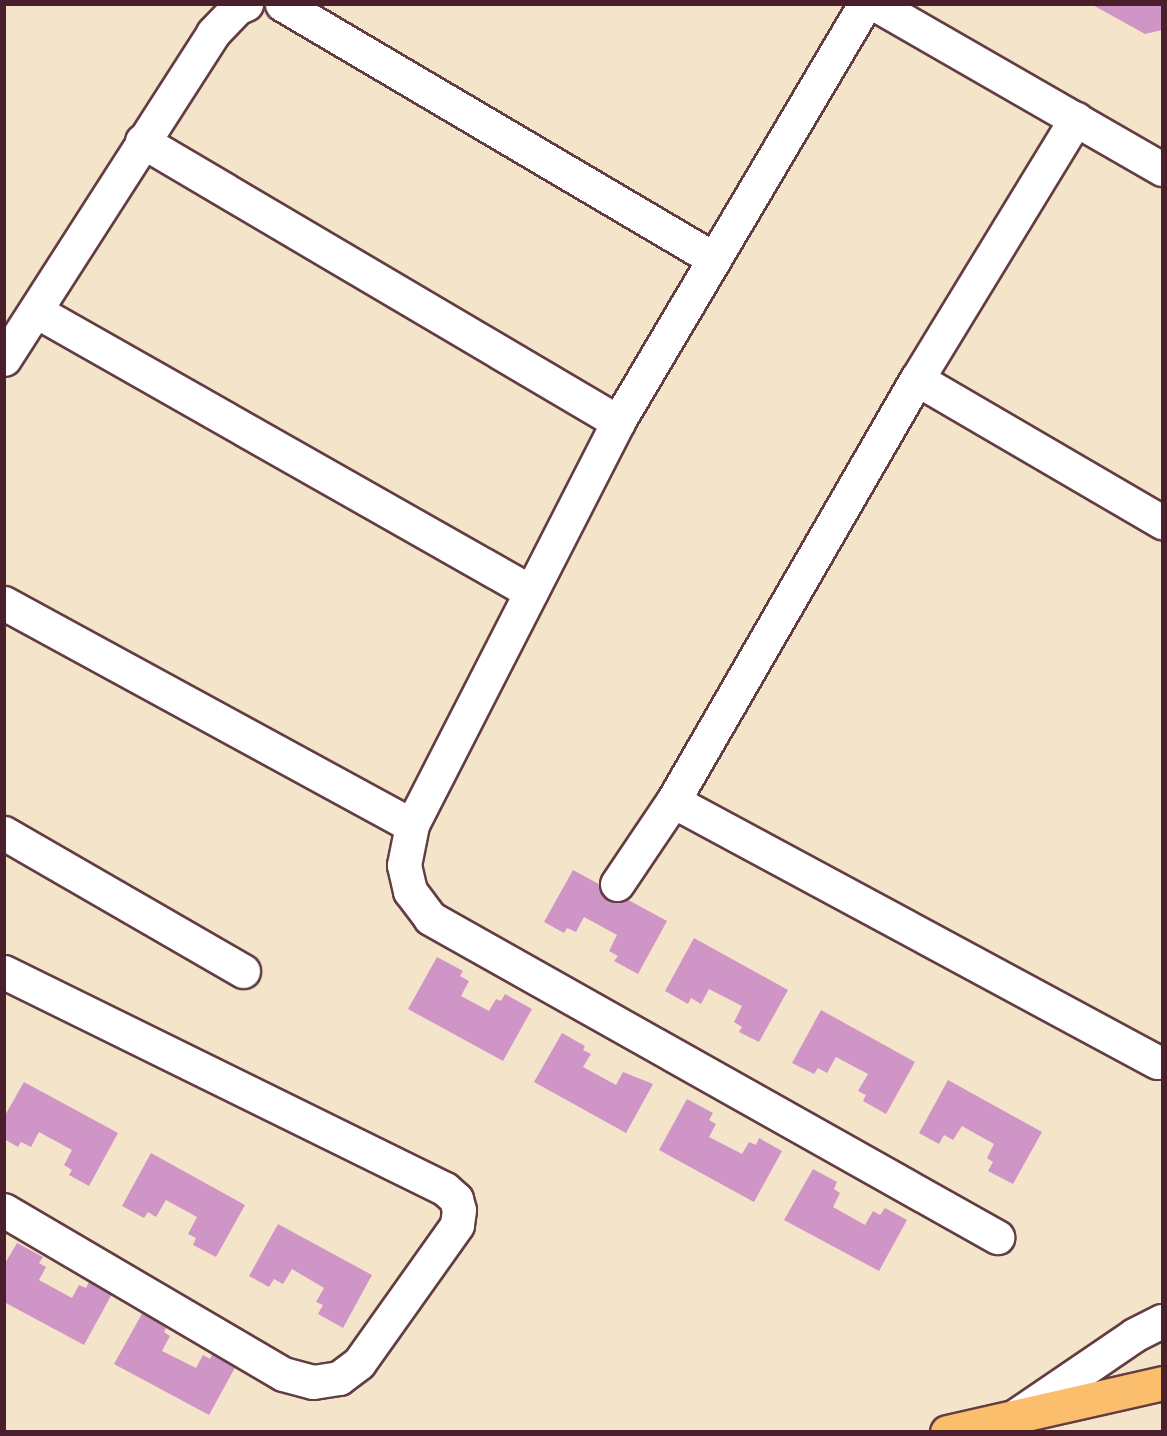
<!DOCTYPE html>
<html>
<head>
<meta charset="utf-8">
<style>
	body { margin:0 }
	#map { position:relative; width:1167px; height:1436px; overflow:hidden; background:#f4e4ca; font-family:"Gochi Hand",sans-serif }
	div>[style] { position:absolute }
	.building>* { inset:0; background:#d095c7 }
	.roads { filter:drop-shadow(2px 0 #643d43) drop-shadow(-2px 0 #643d43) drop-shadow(0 2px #643d43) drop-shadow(0 -2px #643d43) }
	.minor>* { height:33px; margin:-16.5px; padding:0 16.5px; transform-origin:16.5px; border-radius:16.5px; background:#fff }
	.major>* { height:33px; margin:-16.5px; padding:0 16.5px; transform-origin:16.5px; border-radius:16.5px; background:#fabe6d }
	span { translate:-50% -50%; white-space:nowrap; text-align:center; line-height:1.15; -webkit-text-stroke:4.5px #fff; paint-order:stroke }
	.frame { position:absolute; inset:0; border:6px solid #4a1f2b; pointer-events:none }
</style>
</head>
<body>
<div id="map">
	<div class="building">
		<i style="clip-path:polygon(1091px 4px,1162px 4px,1162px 30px,1145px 34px)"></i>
		<i style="clip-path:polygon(573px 870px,667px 921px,638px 974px,614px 961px,618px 956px,609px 951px,617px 935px,584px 917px,576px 932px,567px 928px,564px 933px,544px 922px)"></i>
		<i style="clip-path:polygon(694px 938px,788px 990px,759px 1042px,739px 1032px,742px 1027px,734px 1022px,742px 1006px,709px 989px,701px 1004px,691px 998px,688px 1004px,665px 991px)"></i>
		<i style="clip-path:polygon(437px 957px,463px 971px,460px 976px,469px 981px,461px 996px,489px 1011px,496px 999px,501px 1001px,505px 994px,532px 1009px,503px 1061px,408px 1009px)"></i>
		<i style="clip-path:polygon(821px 1010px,915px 1062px,886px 1114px,863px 1101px,866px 1095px,858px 1091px,868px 1074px,836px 1057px,827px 1073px,818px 1068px,814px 1074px,792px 1063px)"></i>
		<i style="clip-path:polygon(562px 1033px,585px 1046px,583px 1050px,591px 1054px,583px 1067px,616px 1085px,623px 1072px,653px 1084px,626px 1133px,534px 1082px)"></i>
		<i style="clip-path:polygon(948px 1080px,1042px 1132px,1013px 1184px,988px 1171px,993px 1162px,987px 1158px,994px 1144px,962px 1126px,953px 1140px,944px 1135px,939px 1144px,919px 1133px)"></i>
		<i style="clip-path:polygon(24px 1082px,118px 1133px,89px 1186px,69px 1175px,72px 1170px,64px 1165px,72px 1150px,39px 1132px,31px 1147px,21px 1142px,18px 1147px,4px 1139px,4px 1117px)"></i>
		<i style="clip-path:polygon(687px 1099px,713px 1113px,709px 1120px,716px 1124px,709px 1137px,742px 1154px,749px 1142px,756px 1145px,759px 1138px,782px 1151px,754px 1202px,659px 1150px)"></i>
		<i style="clip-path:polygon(151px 1153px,245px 1205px,216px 1257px,193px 1245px,196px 1238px,188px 1234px,197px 1217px,166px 1200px,156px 1217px,148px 1212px,144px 1218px,122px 1206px)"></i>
		<i style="clip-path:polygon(813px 1169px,837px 1182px,834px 1189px,840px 1193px,833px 1207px,865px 1225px,873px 1211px,880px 1215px,885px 1208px,907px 1220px,879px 1271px,784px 1220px)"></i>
		<i style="clip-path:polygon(278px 1224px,372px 1275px,343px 1328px,318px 1314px,323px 1305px,316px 1302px,324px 1288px,292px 1269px,283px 1284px,274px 1279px,269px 1287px,249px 1276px)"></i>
		<i style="clip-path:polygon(17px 1243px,43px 1257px,39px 1263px,46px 1267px,39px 1280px,72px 1298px,79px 1285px,86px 1288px,89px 1282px,112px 1294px,84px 1345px,4px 1302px,4px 1265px)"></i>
		<i style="clip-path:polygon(143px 1312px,167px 1326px,164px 1332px,170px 1336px,162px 1351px,196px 1368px,203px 1355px,210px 1359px,214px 1351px,237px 1364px,209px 1415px,114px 1364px)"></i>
	</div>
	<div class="roads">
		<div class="minor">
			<i style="left:282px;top:4px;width:502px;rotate:30.55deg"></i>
			<i style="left:865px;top:4px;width:486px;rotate:120.6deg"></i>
			<i style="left:618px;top:422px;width:453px;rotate:117.1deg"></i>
			<i style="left:412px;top:825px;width:41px;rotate:101.3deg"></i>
			<i style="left:404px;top:865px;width:27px;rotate:77deg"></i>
			<i style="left:410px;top:891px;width:34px;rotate:53deg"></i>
			<i style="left:430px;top:918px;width:651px;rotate:29.36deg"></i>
			<i style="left:875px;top:4px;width:331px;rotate:29.9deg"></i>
			<i style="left:142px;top:141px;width:553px;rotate:30.55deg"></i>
			<i style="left:36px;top:311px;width:569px;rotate:29.58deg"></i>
			<i style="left:4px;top:359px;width:387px;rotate:-57.3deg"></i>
			<i style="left:213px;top:33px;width:35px;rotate:-46deg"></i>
			<i style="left:237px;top:8px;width:10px;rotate:-24deg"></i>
			<i style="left:917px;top:379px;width:284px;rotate:30.3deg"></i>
			<i style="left:4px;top:603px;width:464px;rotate:28.6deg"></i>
			<i style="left:673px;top:801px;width:550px;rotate:28.34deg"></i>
			<i style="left:4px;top:833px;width:276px;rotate:30deg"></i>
			<i style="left:617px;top:884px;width:100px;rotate:-56deg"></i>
			<i style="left:673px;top:801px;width:487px;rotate:-60deg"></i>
			<i style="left:917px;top:379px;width:305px;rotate:-58.6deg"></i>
			<i style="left:4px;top:972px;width:491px;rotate:26.2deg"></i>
			<i style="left:445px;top:1189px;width:15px;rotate:42deg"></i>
			<i style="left:456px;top:1199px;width:11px;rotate:75deg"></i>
			<i style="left:459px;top:1210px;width:15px;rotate:98deg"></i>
			<i style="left:457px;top:1225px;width:169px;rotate:125.4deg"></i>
			<i style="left:359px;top:1363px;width:25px;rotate:143deg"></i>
			<i style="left:339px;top:1378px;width:26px;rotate:171deg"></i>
			<i style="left:313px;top:1382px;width:31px;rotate:-165deg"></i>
			<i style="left:283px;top:1374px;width:324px;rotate:-149.6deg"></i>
			<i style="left:1014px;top:1417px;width:145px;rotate:-34.3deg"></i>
			<i style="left:1134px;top:1335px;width:31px;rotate:-27deg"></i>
		</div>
		<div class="major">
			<i style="left:947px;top:1432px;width:221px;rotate:-12.8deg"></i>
		</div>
	</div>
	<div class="frame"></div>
</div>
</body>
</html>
